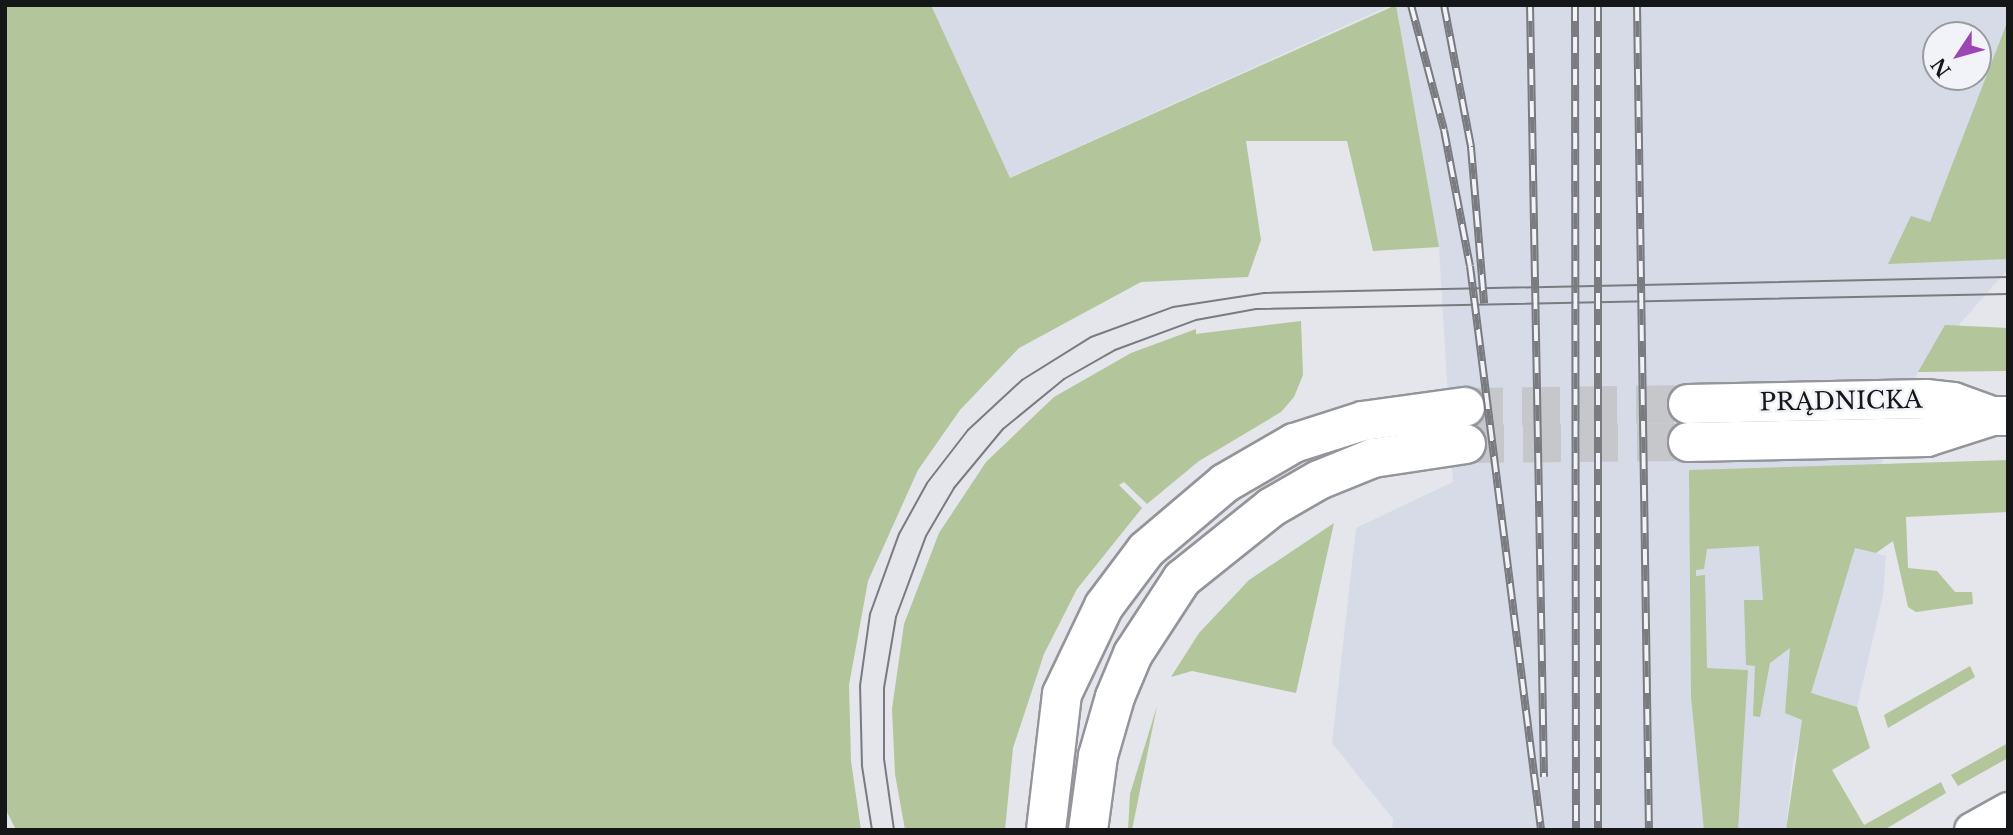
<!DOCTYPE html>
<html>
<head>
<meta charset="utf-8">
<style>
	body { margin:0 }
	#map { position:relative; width:2013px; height:835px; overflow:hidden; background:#e4e6eb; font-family:"Libre Baskerville",serif }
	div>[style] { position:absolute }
	.built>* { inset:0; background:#d6dbe7 }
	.green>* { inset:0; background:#b3c59a }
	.tertiary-tunnel>* { height:38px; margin-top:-19px; transform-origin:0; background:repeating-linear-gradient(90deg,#c5c7cb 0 38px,transparent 0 57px) }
	.roads { filter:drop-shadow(2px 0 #93959a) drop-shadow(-2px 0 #93959a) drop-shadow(0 2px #93959a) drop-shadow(0 -2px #93959a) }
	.minor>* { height:35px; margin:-17.5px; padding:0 17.5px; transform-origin:17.5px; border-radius:17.5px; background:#fff }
	.tertiary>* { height:38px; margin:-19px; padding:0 19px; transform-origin:19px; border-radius:19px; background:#fff }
	.tram>* { height:2px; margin:-1px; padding:0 1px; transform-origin:1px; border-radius:1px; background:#797b7e }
	.rail>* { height:8px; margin-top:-4px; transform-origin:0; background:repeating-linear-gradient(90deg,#f1f3f8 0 16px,#797b7e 0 32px); box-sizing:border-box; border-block:2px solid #797b7e }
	span { translate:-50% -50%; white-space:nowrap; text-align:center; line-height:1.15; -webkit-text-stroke:5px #f1f3f8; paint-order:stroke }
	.street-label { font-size:24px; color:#151618 }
	.frame { position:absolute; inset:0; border:7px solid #151618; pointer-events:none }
	.north { position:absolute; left:1922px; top:21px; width:70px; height:70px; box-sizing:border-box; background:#f1f3f8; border:2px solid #999b9e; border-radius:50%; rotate:234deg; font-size:19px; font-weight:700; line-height:28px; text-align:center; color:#151618 }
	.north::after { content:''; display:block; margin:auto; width:24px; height:32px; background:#9c46b4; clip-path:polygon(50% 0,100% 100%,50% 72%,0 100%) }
</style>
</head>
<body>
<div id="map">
	<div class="built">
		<i style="clip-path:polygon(931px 5px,1391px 5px,1009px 178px)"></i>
		<i style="clip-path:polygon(evenodd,1396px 5px,2008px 5px,2008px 269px,1918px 372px,1884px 456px,1855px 547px,1886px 556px,1883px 596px,1857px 707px,1811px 694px,1793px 762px,1786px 830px,1392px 830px,1393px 819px,1332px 743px,1356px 528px,1453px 482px,1439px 247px,1396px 5px,1936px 35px,1978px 35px,1978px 77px,1936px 77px,1936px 35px)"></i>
	</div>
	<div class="green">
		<i style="clip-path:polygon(5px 5px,931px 5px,1010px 178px,1396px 5px,1439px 247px,1373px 251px,1347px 141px,1246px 141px,1261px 240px,1248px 277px,1141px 282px,1019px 348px,960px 410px,918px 470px,868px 581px,849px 685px,851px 761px,861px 830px,16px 830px,5px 808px)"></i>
		<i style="clip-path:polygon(2008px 20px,2008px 259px,1888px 264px,1911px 216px,1930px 222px)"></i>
		<i style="clip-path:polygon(1301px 321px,1303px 375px,1294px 397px,1281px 412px,1199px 461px,1147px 504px,1124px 482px,1119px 485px,1142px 508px,1077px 589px,1044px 654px,1013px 748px,1005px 830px,905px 830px,895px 774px,892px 709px,904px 624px,939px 533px,986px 462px,1054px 397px,1131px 353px,1196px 329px,1196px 334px)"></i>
		<i style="clip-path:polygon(1945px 325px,2008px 328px,2008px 371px,1918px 372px)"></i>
		<i style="clip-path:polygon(2008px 460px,2008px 512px,1906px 517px,1908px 568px,1937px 571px,1955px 592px,1972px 592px,1973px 604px,1916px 612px,1908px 607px,1893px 541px,1876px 553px,1855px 548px,1811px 693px,1857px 707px,1870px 748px,1832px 770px,1864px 825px,1941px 782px,1946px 793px,1884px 830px,1786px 830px,1802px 720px,1785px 713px,1790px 648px,1770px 663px,1760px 717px,1753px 716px,1755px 666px,1746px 665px,1744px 600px,1763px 600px,1759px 546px,1707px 549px,1704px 569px,1696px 570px,1696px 576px,1705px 575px,1707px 668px,1748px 670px,1738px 830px,1704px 830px,1691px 697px,1689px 470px)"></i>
		<i style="clip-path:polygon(1334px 523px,1296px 693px,1192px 671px,1171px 677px,1199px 633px,1249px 580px)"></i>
		<i style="clip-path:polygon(1970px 666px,1975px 677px,1888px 728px,1884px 715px)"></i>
		<i style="clip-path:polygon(1157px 706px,1132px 830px,1128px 830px,1130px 794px)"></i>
		<i style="clip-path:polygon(2008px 743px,2008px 758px,1958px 786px,1951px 775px)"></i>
	</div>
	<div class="tertiary-tunnel">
		<i style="left:1465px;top:407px;width:223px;rotate:-0.8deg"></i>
		<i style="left:1466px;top:444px;width:222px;rotate:-0.5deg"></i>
	</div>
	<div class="roads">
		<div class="minor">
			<i style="left:1972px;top:830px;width:41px;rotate:-29.1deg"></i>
		</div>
		<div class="tertiary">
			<i style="left:1688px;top:404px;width:238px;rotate:-1.2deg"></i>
			<i style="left:1926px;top:399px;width:27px;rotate:6deg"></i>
			<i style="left:1953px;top:402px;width:41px;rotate:19.7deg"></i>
			<i style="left:1688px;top:442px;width:239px;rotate:-1.2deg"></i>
			<i style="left:1927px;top:437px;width:68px;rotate:-17.9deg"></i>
			<i style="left:1992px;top:416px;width:16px"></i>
			<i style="left:1046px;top:830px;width:137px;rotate:-83.3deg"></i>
			<i style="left:1062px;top:694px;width:98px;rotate:-64.5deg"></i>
			<i style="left:1104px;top:606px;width:70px;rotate:-53.1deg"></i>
			<i style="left:1146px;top:550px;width:104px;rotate:-40.3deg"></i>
			<i style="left:1225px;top:483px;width:80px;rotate:-30.1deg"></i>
			<i style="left:1294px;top:443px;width:72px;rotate:-17.7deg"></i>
			<i style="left:1363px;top:421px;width:103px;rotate:-7.8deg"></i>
			<i style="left:1088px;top:830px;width:75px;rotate:-82.3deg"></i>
			<i style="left:1098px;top:756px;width:61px;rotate:-73.9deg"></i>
			<i style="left:1115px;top:697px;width:47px;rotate:-67.3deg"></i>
			<i style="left:1133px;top:654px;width:90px;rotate:-56.8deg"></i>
			<i style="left:1182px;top:579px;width:115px;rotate:-38.7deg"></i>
			<i style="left:1272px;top:507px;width:54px;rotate:-29.9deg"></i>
			<i style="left:1319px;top:480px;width:58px;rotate:-22.2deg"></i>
			<i style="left:1373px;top:458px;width:94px;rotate:-8.6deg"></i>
		</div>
	</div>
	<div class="tram">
		<i style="left:872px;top:830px;width:65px;rotate:-98.9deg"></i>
		<i style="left:862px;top:766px;width:80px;rotate:-91.4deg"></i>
		<i style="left:860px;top:686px;width:73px;rotate:-82.1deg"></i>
		<i style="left:870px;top:614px;width:85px;rotate:-70.1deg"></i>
		<i style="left:899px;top:534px;width:58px;rotate:-61.2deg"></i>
		<i style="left:927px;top:483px;width:67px;rotate:-52.3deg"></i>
		<i style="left:968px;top:430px;width:74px;rotate:-42.8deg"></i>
		<i style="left:1022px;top:380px;width:81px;rotate:-31.9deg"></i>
		<i style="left:1091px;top:337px;width:87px;rotate:-20.1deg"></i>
		<i style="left:1173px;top:307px;width:92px;rotate:-8.7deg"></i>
		<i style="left:1264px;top:293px;width:744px;rotate:-1.23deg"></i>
		<i style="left:894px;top:830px;width:72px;rotate:-98deg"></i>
		<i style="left:884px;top:759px;width:71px;rotate:-90deg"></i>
		<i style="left:884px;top:688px;width:72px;rotate:-80.4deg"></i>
		<i style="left:896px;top:617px;width:86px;rotate:-69.7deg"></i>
		<i style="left:926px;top:536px;width:56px;rotate:-59.7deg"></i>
		<i style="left:954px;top:488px;width:77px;rotate:-50.3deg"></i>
		<i style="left:1003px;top:429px;width:79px;rotate:-39.3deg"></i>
		<i style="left:1064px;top:379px;width:59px;rotate:-29.6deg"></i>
		<i style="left:1115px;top:350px;width:86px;rotate:-20.3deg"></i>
		<i style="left:1196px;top:320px;width:61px;rotate:-10.4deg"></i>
		<i style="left:1256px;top:309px;width:752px;rotate:-1.14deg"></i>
	</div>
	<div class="rail">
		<i style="left:1411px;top:5px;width:129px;rotate:75.2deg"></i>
		<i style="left:1444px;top:130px;width:138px;rotate:79.2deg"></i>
		<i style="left:1470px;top:266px;width:568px;rotate:82.82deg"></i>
		<i style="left:1444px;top:5px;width:145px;rotate:79.2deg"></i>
		<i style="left:1471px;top:147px;width:157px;rotate:85.2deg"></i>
		<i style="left:1530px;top:5px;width:772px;rotate:88.96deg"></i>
		<i style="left:1575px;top:5px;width:825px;rotate:89.93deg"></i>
		<i style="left:1598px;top:5px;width:825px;rotate:90deg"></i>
		<i style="left:1637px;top:5px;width:825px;rotate:89.17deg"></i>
	</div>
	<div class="street-label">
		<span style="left:1841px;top:401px;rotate:-1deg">PRĄDNICKA</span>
	</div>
	<div class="frame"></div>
	<div class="north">N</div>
</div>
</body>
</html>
